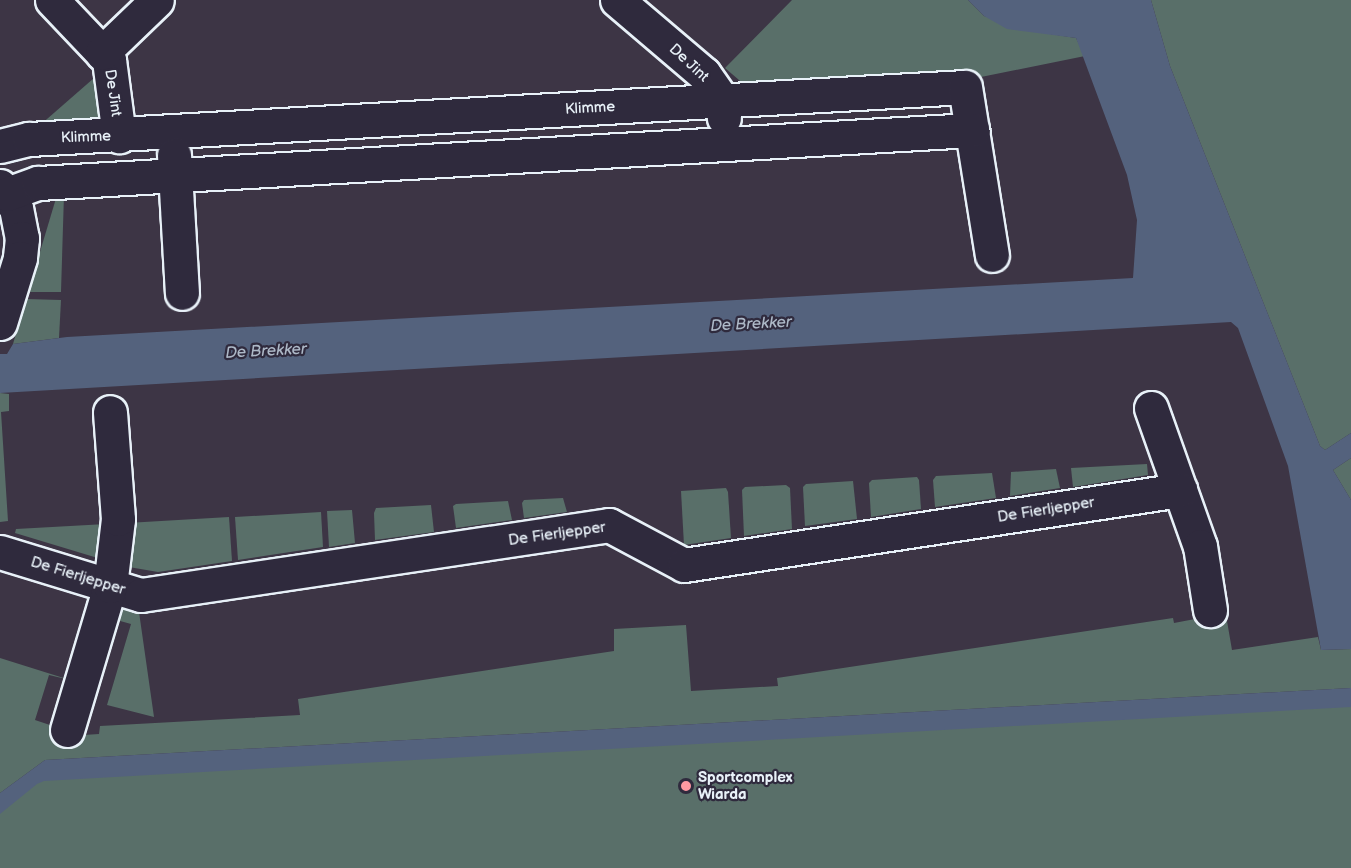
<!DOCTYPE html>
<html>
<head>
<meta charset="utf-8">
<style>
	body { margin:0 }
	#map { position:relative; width:1351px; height:868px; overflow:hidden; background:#3d3545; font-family:"Balsamiq Sans",sans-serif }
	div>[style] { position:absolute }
	.green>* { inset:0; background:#596f69 }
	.water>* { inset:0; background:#54627d }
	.roads { filter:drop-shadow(2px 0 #e8f1f8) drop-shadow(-2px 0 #e8f1f8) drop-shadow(0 2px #e8f1f8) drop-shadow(0 -2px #e8f1f8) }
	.minor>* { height:33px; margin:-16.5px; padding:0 16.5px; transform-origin:16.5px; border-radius:16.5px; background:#2f2a3d }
	.dots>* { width:16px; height:16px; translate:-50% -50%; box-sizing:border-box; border:3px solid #2f2a3d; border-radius:50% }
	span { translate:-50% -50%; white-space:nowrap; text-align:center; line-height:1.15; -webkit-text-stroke:4.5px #2f2a3d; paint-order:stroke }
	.street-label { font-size:15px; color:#e8f1f8 }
	.poi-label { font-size:15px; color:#e8f1f8; font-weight:700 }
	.left { translate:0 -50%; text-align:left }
	.water-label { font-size:16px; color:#adb8c7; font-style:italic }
</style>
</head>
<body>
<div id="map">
	<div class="green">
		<i style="clip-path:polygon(792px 0,968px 0,984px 16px,1044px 33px,1076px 38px,1085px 56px,976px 78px,975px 73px,746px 86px,725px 68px)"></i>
		<i style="clip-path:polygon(1151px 0,1351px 0,1351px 433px,1325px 450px,1320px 446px,1170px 66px)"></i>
		<i style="clip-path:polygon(94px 78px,103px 116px,69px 125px,39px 126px)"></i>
		<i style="clip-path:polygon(64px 194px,61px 292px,28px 292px,57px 195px)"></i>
		<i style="clip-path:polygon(26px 299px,61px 300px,59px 338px,13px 344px)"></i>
		<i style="clip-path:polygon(0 393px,9px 394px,9px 411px,1px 412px,8px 521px,0 522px)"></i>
		<i style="clip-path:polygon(1351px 458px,1351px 500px,1333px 470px)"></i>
		<i style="clip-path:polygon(1147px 464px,1148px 475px,1073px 487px,1071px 468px)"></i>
		<i style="clip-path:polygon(1056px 469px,1060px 488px,1010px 496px,1011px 472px)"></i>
		<i style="clip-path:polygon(992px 473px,996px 498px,935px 507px,933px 480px,936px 476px)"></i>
		<i style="clip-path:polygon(917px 477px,919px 480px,921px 509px,871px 517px,869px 483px,872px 480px)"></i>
		<i style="clip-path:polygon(853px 481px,857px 519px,805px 526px,803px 487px,806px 484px)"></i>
		<i style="clip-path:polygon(786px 485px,790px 488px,792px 529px,744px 536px,742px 490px,745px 487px)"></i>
		<i style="clip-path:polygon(726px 488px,728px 492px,731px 538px,684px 545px,681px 491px)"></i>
		<i style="clip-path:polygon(563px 498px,567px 512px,524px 518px,522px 503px,524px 500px)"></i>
		<i style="clip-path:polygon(508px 501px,512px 520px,456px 528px,453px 506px,456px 504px)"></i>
		<i style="clip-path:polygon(431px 505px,434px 532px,375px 540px,374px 513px,376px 508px)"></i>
		<i style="clip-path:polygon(352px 510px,355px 543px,329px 547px,327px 511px)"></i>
		<i style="clip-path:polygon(321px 512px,323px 547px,238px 560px,235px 517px)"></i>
		<i style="clip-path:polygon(229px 517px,232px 561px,158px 572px,123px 566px,127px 523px)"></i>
		<i style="clip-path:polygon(106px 524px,101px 559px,15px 533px,16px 529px)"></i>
		<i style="clip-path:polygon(117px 599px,138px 605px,154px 717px,107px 705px,131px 624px,113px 619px)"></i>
		<i style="clip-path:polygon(1173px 618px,1174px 623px,1195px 619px,1196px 624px,1227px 621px,1232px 650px,1318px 637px,1321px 650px,1351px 649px,1351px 688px,45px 760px,0 793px,0 658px,70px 680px,49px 675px,35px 720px,56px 727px,53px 737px,99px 734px,100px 726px,300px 715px,298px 699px,614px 651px,614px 629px,686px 625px,691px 691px,778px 686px,777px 678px)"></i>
		<i style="clip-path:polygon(1351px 700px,1351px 868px,0 868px,0 802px,43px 770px)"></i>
	</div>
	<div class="water">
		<i style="clip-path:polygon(968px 0,1151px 0,1170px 66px,1320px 446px,1325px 450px,1351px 433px,1351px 458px,1333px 470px,1351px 500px,1351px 649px,1321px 650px,1288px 466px,1238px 328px,1231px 322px,0 393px,0 354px,7px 354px,13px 344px,67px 337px,1133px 278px,1137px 220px,1127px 175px,1076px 38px,1007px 29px,984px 16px)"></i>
		<i style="clip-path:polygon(1351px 688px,1351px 707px,44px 781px,37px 784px,0 814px,0 793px,45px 760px)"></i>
	</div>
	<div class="roads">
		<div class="minor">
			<i style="left:52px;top:0;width:83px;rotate:46.5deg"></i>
			<i style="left:109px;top:60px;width:77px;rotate:82.5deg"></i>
			<i style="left:617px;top:0;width:114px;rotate:40.4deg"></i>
			<i style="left:704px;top:74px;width:33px;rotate:55deg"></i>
			<i style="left:723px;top:101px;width:17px;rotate:87deg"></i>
			<i style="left:102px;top:53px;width:76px;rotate:-43.9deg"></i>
			<i style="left:0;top:146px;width:30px;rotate:-14deg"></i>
			<i style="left:29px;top:139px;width:937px;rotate:-3.18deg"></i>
			<i style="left:965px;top:87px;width:170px;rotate:80.9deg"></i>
			<i style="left:174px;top:155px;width:138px;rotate:86.7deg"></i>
			<i style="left:0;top:186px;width:27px;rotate:54deg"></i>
			<i style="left:16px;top:208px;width:31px;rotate:79deg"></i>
			<i style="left:22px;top:238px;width:20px;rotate:96deg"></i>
			<i style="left:20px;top:258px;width:68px;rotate:107.1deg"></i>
			<i style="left:7px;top:194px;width:33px;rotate:-20deg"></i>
			<i style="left:38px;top:183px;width:936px;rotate:-3.25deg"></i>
			<i style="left:1151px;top:408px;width:146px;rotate:70.5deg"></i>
			<i style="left:1200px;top:546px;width:65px;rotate:81.1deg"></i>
			<i style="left:0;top:552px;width:147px;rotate:17deg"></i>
			<i style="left:141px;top:595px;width:473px;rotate:-8.5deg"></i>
			<i style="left:609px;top:525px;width:85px;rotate:28.1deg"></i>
			<i style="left:684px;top:565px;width:502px;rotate:-8.6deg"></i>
			<i style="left:67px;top:730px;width:150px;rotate:-73.4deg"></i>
			<i style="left:110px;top:586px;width:67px;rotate:-83.2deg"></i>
			<i style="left:118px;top:519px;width:107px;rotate:-94.3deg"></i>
		</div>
	</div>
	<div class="dots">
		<i style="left:686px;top:786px;background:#ff9aa2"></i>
	</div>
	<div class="street-label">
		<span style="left:689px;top:63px;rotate:43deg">De Jint</span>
		<span style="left:113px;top:93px;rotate:82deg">De Jint</span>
		<span style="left:590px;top:108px;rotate:-3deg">Klimme</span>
		<span style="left:86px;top:137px;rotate:-2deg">Klimme</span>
		<span style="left:1046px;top:510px;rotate:-9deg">De Fierljepper</span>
		<span style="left:557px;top:534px;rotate:-8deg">De Fierljepper</span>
		<span style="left:78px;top:576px;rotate:17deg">De Fierljepper</span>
	</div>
	<div class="poi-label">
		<span class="left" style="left:698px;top:786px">Sportcomplex<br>Wiarda</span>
	</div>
	<div class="water-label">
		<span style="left:751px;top:325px;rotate:-3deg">De Brekker</span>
		<span style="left:266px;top:352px;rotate:-3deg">De Brekker</span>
	</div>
</div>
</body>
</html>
